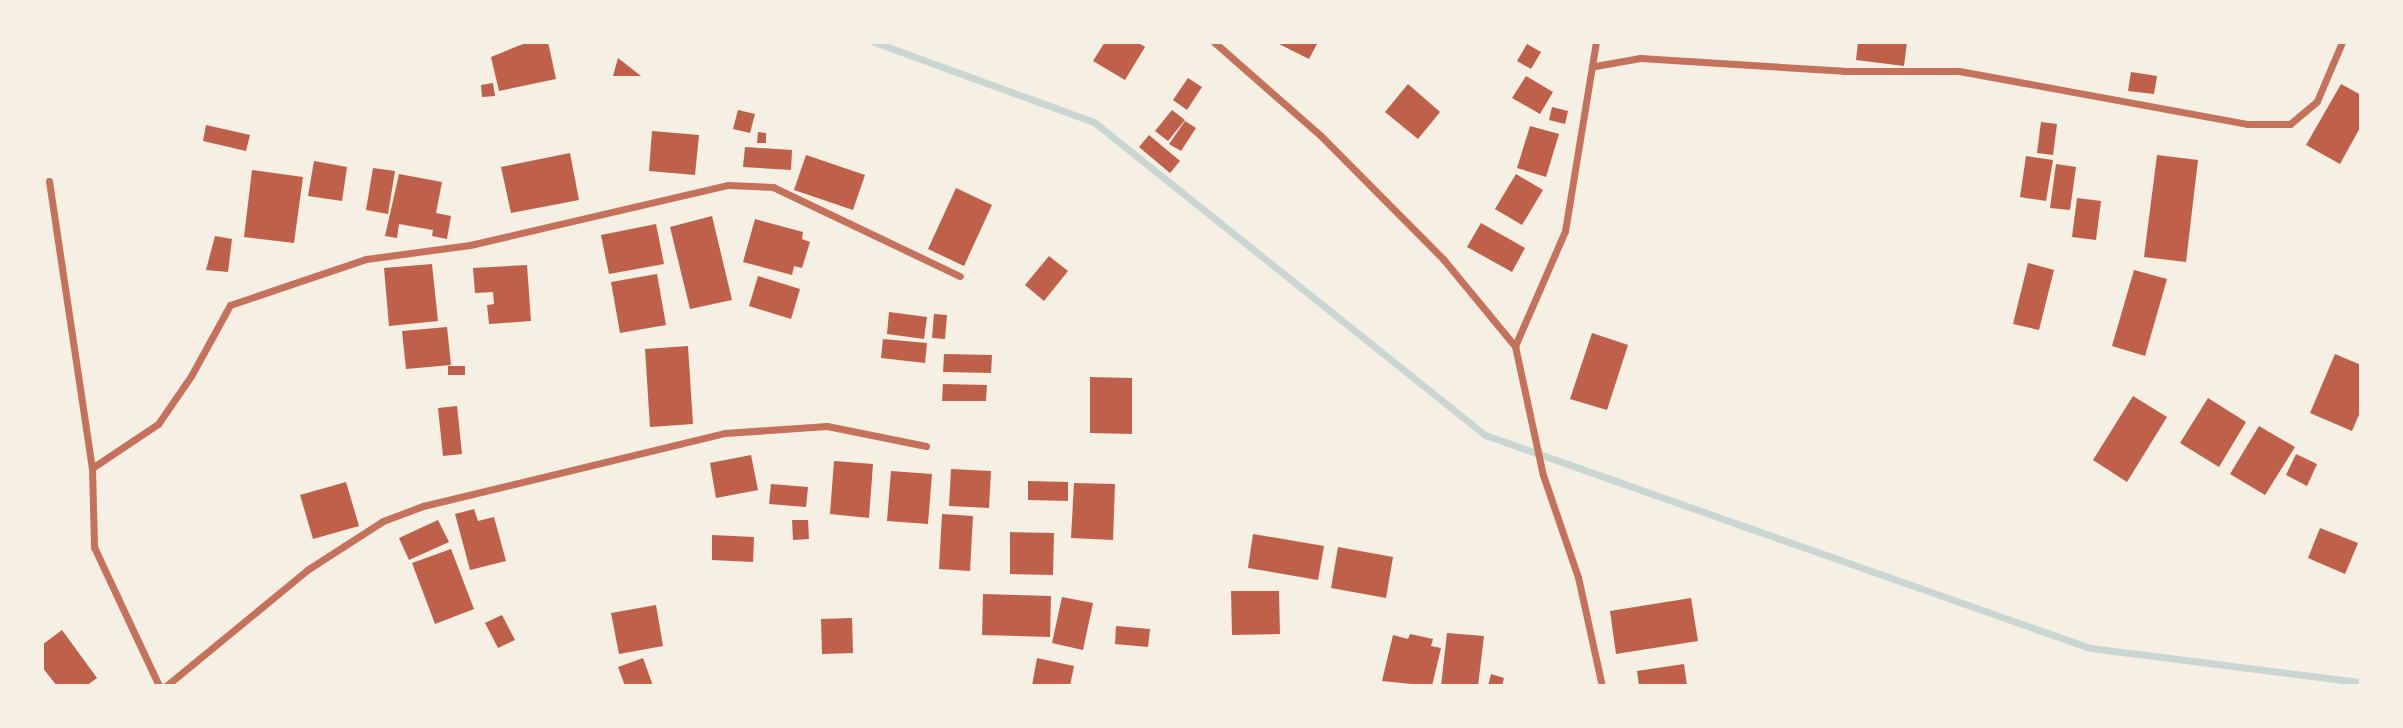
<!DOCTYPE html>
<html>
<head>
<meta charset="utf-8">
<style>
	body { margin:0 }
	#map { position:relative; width:2403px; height:728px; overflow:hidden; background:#f6efe4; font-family:"Asap Condensed",sans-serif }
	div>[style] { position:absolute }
	.stream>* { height:7px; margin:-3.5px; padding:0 3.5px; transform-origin:3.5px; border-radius:3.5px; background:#c9d6d2 }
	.building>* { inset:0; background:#bf614a }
	.minor>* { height:7px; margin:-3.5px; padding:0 3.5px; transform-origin:3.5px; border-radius:3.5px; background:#c5725c }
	span { translate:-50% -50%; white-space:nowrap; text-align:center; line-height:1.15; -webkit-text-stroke:6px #f6efe4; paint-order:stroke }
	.frame { position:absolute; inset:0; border:44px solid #f6efe4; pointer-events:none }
</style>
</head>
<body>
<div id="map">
	<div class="stream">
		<i style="left:874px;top:42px;width:234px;rotate:20deg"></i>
		<i style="left:1094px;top:122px;width:501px;rotate:38.68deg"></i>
		<i style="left:1485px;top:435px;width:641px;rotate:19.4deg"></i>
		<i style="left:2090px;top:648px;width:273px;rotate:7.2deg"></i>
	</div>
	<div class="building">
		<i style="clip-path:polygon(528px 42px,548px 42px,556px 79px,499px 91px,491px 57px)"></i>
		<i style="clip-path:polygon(1105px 42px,1137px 42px,1145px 47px,1125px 80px,1093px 61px)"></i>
		<i style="clip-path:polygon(1275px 42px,1318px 42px,1309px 59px)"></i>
		<i style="clip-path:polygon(1858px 42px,1907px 42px,1904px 66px,1856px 60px)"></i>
		<i style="clip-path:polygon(1527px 44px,1541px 52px,1531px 69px,1517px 61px)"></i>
		<i style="clip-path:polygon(618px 58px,641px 76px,613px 76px)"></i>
		<i style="clip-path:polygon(2131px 72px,2157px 76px,2154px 94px,2128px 91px)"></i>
		<i style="clip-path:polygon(1526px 76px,1553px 92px,1540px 114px,1512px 98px)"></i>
		<i style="clip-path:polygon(1188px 78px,1202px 87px,1187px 110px,1173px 100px)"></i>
		<i style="clip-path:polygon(493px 83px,495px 96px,482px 97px,481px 85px)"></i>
		<i style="clip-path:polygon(1408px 84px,1440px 112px,1418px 139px,1385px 112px)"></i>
		<i style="clip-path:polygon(2341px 84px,2361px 95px,2361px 126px,2340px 164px,2306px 145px)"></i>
		<i style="clip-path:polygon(1552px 107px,1568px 111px,1565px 124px,1549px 120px)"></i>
		<i style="clip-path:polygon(738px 110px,755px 114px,750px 133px,733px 129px)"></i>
		<i style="clip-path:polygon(1172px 110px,1185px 120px,1168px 141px,1155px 131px)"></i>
		<i style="clip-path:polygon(1185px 121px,1196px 128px,1181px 151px,1169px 144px)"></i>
		<i style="clip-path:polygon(2041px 122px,2057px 124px,2053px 155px,2037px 153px)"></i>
		<i style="clip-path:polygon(206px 125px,250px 135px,246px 151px,203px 141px)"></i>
		<i style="clip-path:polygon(1530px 126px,1559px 134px,1546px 177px,1517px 168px)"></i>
		<i style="clip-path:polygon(652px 131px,699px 135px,695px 175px,649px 171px)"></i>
		<i style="clip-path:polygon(758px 132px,766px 133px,766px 143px,757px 143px)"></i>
		<i style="clip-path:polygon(1149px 135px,1180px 161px,1170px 173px,1139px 147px)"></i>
		<i style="clip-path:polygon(745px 147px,792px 150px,791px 170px,743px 167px)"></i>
		<i style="clip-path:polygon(570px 153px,579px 200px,511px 213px,501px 167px)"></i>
		<i style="clip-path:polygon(806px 155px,865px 175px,853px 210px,794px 190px)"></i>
		<i style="clip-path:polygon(2157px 155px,2198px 160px,2186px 262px,2144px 257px)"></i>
		<i style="clip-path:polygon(2026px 156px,2053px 160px,2046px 201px,2020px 197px)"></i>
		<i style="clip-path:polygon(314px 161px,347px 167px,342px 201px,308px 196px)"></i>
		<i style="clip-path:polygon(2056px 164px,2076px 167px,2070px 210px,2050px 208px)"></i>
		<i style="clip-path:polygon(373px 168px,395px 171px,388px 214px,366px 210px)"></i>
		<i style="clip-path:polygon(252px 170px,303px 177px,294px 243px,244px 237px)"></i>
		<i style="clip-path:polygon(399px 174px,442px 182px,436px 213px,451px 216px,447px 239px,432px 236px,433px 230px,399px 224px,397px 238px,385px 236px)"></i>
		<i style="clip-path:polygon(1516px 174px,1543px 190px,1522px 225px,1495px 209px)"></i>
		<i style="clip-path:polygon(956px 188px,992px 205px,964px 266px,928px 249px)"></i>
		<i style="clip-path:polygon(2077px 198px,2101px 201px,2096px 240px,2072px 237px)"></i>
		<i style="clip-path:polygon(712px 216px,732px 300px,690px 309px,670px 227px)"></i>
		<i style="clip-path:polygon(755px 219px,803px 232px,802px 239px,810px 242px,802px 268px,794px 266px,792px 275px,743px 262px)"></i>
		<i style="clip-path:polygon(1481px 223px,1525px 248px,1512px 272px,1467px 247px)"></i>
		<i style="clip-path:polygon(656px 224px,664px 264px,609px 274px,601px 235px)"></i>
		<i style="clip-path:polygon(215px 236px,232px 239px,228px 272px,206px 270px)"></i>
		<i style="clip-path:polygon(1049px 256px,1068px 271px,1044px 301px,1025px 285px)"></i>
		<i style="clip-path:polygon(2028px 263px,2054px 270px,2039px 330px,2013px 324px)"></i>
		<i style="clip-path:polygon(432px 264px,438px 321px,389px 326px,384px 268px)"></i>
		<i style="clip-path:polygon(527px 265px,531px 321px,489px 324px,487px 305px,494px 304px,493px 292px,475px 293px,473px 268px)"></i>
		<i style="clip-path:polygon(2134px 270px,2167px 279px,2145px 356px,2112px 346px)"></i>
		<i style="clip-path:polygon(657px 274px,666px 325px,620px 333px,611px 282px)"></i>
		<i style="clip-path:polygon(758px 276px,800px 289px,791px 319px,749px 306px)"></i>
		<i style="clip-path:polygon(889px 312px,927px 317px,924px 339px,887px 334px)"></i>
		<i style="clip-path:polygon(934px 314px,947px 315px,945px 339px,932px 338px)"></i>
		<i style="clip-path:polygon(447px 327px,451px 365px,406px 369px,402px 331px)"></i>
		<i style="clip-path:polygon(1592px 333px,1628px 345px,1607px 410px,1570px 399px)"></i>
		<i style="clip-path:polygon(883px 339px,927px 343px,925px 363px,881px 358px)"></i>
		<i style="clip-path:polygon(688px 346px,693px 424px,650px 427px,645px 349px)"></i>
		<i style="clip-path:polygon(944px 354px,992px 355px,991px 373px,943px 372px)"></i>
		<i style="clip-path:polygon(2335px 354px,2361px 365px,2361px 410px,2352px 431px,2310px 413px)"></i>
		<i style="clip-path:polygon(448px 366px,465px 366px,465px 375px,448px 375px)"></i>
		<i style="clip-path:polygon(1090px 377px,1132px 378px,1132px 434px,1090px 433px)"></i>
		<i style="clip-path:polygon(943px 384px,987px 385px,986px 401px,942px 401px)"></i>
		<i style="clip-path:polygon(2133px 396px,2167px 417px,2127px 482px,2093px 460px)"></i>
		<i style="clip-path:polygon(2208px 398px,2246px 422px,2219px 467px,2180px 443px)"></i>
		<i style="clip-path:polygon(457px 406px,462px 454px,443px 456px,438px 408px)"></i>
		<i style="clip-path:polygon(2259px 426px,2295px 447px,2265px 495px,2230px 474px)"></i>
		<i style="clip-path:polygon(2296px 454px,2317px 464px,2307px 486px,2286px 475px)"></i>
		<i style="clip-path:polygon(751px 455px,758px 490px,716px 498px,710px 463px)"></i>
		<i style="clip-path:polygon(834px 461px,873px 464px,869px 518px,830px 514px)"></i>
		<i style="clip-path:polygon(951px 469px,991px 471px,989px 508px,949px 506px)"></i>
		<i style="clip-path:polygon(891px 471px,932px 474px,928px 524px,887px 521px)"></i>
		<i style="clip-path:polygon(1028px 481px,1068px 482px,1068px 501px,1028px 500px)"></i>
		<i style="clip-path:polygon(346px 482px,359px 526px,313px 539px,300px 495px)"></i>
		<i style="clip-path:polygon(1074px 483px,1115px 484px,1113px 540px,1071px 538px)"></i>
		<i style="clip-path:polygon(771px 484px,808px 487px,806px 507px,769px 504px)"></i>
		<i style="clip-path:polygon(474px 509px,478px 521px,494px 517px,506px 561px,470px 570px,455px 514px)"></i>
		<i style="clip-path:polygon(942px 514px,973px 516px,970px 571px,939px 569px)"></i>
		<i style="clip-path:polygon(438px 520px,449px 542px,409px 560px,399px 538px)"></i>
		<i style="clip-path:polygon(792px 520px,808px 520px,809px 539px,793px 540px)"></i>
		<i style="clip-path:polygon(2320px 528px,2358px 543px,2345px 574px,2308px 558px)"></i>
		<i style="clip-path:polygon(1010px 532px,1054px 533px,1053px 575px,1010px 574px)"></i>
		<i style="clip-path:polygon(1253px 534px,1324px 546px,1318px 580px,1248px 568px)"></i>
		<i style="clip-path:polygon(712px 535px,754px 537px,753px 562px,712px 560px)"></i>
		<i style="clip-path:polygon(1338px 547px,1393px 557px,1386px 598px,1331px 588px)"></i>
		<i style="clip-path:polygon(451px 549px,474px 609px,435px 624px,412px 563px)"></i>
		<i style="clip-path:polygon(1231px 591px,1279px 591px,1280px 634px,1232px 635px)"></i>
		<i style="clip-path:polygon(983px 594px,1051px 596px,1050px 637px,982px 635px)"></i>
		<i style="clip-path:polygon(1062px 597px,1093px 603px,1083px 650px,1052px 643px)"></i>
		<i style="clip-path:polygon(1691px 598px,1698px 641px,1616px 654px,1610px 611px)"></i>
		<i style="clip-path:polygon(656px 605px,663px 646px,619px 654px,611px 613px)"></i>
		<i style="clip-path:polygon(502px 615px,515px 640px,498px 648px,485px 623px)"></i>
		<i style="clip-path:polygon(852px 618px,853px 653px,822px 654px,821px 619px)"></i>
		<i style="clip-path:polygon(1116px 626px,1150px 629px,1148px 647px,1115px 644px)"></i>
		<i style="clip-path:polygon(62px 630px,97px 678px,86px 686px,57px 686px,42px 667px,42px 645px)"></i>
		<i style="clip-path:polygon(1447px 633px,1484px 636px,1478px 686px,1441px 686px)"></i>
		<i style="clip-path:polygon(1410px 634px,1433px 639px,1431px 646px,1441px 648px,1432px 686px,1382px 681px,1393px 635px,1408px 639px)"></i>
		<i style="clip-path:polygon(643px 658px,653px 686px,625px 686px,618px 667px)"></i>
		<i style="clip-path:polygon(1037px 658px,1074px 666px,1070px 686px,1032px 686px)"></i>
		<i style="clip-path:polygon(1684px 664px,1687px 686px,1639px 686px,1637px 671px)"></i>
		<i style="clip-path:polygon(1491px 674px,1504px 678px,1502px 686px,1488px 686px)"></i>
	</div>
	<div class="minor">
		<i style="left:1214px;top:42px;width:142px;rotate:41.3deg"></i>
		<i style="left:1321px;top:136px;width:175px;rotate:45.2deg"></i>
		<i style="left:1444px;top:260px;width:112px;rotate:50.5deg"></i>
		<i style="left:1515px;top:346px;width:132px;rotate:77.8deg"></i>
		<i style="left:1543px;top:475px;width:108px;rotate:71.1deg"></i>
		<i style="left:1578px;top:577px;width:112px;rotate:77.6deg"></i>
		<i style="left:1595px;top:66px;width:46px;rotate:-10.1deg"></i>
		<i style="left:1640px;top:58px;width:204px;rotate:3.6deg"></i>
		<i style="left:1844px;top:71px;width:115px"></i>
		<i style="left:1959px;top:71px;width:294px;rotate:10.4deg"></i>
		<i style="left:2248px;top:124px;width:42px"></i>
		<i style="left:2290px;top:124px;width:35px;rotate:-40deg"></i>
		<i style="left:2317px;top:101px;width:64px;rotate:-67deg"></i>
		<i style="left:49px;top:181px;width:290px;rotate:81.5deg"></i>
		<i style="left:92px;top:468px;width:79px;rotate:88.5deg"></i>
		<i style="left:94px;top:547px;width:153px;rotate:64.9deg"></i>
		<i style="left:1515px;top:346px;width:125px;rotate:-66.5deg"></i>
		<i style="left:1565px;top:231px;width:192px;rotate:-80.7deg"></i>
		<i style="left:92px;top:468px;width:79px;rotate:-33.7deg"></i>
		<i style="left:158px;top:424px;width:58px;rotate:-55.5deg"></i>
		<i style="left:191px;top:376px;width:81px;rotate:-61.2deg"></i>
		<i style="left:230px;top:305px;width:144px;rotate:-18.7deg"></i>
		<i style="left:366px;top:259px;width:105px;rotate:-7.7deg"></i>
		<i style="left:470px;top:245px;width:265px;rotate:-13.1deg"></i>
		<i style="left:728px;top:185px;width:45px;rotate:2.5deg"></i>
		<i style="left:773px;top:187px;width:207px;rotate:25.5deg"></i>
		<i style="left:166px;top:686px;width:183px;rotate:-39.4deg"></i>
		<i style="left:307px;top:570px;width:90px;rotate:-32.8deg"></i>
		<i style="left:383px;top:521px;width:43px;rotate:-20.6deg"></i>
		<i style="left:423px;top:506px;width:311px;rotate:-13.6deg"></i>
		<i style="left:725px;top:433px;width:102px;rotate:-3.9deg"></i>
		<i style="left:827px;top:426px;width:101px;rotate:11.4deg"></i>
	</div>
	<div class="frame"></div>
</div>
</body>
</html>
